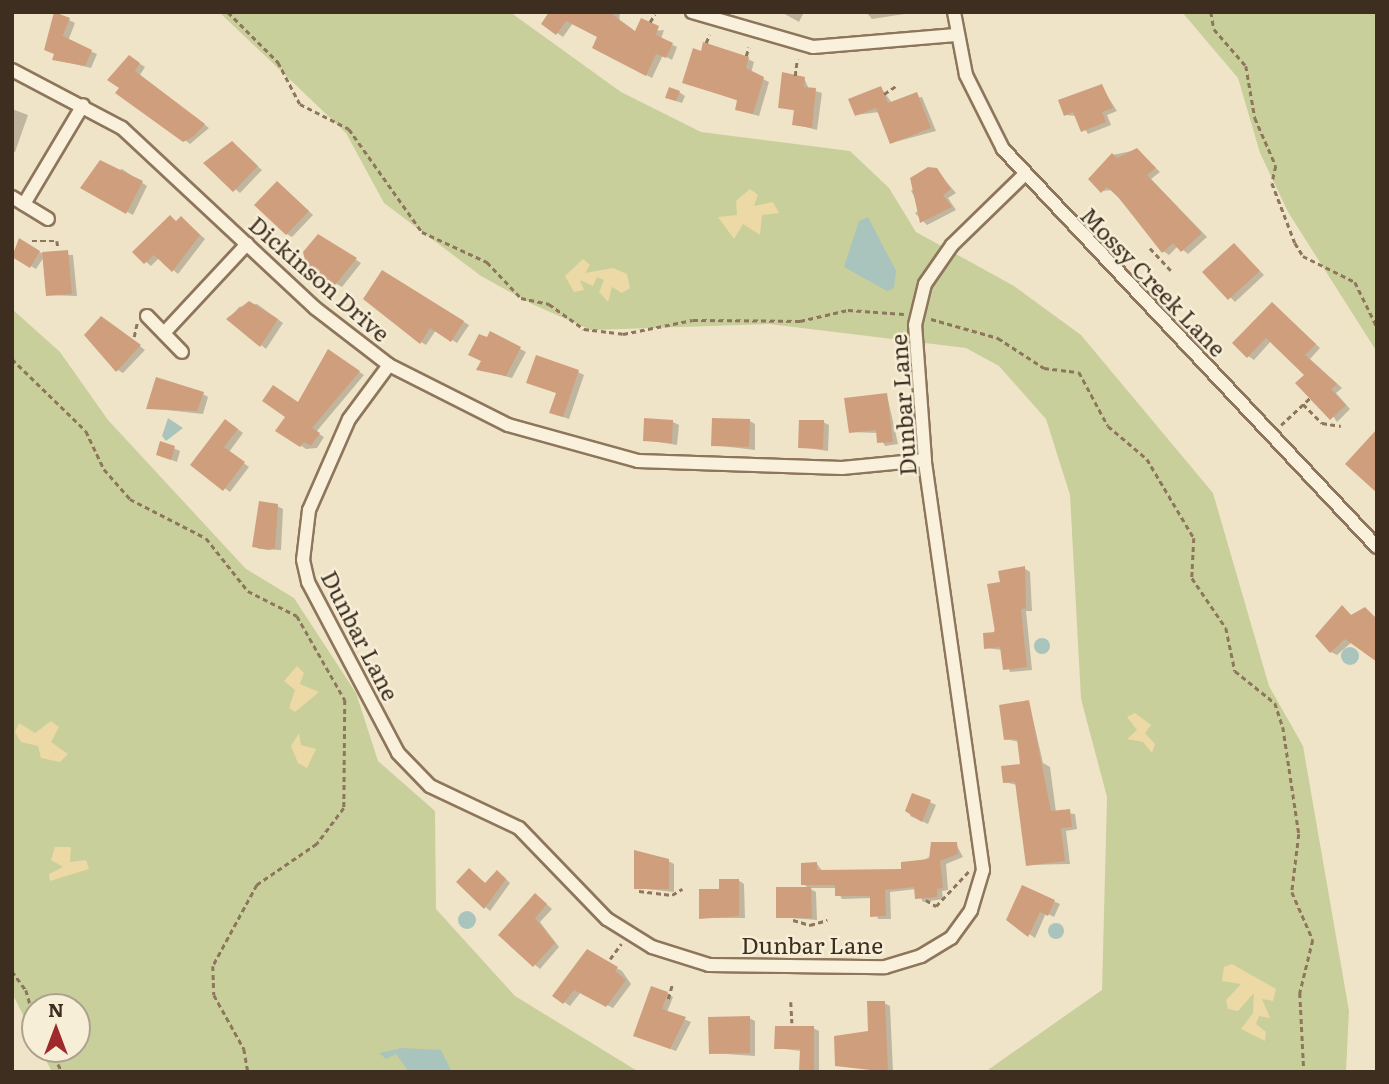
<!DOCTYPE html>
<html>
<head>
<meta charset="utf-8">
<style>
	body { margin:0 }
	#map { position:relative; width:1389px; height:1084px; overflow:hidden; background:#f0e4c8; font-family:Literata,serif }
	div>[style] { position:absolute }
	.green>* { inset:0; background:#c9cf9b }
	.sand>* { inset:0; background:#ecd9a5 }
	.water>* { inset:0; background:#a9c4bc }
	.round { border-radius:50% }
	.shadow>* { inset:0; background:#0003 }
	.building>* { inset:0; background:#cf9f7d }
	.path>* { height:2.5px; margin-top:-1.25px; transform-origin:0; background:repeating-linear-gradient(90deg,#8d765c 0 5px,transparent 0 8.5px) }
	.roads { filter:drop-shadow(2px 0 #8d765c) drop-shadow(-2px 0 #8d765c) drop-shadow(0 2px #8d765c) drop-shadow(0 -2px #8d765c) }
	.minor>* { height:12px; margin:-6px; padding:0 6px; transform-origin:6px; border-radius:6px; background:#faf1dc }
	span { translate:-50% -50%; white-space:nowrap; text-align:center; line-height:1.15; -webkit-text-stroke:5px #f7eed8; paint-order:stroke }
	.street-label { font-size:23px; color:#3d2e20 }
	.frame { position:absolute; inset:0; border:14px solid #3d2e20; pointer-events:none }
	.north { position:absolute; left:21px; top:993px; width:70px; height:70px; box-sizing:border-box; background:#f7eed8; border:2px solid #ada18e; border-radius:50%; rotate:0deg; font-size:19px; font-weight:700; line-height:28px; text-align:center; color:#3d2e20 }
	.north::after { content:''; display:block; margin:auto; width:24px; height:32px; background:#9e2a2b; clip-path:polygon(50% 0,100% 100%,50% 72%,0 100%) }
</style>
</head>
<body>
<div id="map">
	<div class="green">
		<i style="clip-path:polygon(219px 12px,510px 12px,621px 92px,701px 132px,850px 151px,889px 188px,916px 232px,1014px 286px,1081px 335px,1213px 493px,1269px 686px,1303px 746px,1349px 1011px,1346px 1072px,985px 1072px,1102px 990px,1107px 797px,1081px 699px,1070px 495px,1046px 419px,999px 366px,966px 348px,769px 324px,591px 330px,532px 304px,481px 276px,384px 203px,346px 133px)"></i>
		<i style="clip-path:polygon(1182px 12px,1377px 12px,1377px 352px,1288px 212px,1260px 153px,1238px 78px)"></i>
		<i style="clip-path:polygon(12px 309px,60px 352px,108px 420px,246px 569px,294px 598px,356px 693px,378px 761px,435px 811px,436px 909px,515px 996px,639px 1072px,52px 1072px,40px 1049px,77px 1049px,77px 1007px,35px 1007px,35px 1039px,12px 993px)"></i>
	</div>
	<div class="sand">
		<i style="clip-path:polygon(750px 189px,758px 195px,754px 206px,773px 202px,779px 213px,762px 215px,760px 235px,743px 224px,734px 239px,718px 217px,737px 215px,736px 201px)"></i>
		<i style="clip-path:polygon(583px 259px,590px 265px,585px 273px,613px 268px,627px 274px,630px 288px,622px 293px,612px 287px,608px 302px,599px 292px,604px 280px,597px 277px,593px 286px,580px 280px,584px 290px,574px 292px,565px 276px)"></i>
		<i style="clip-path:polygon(297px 666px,304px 673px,300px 684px,319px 692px,295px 712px,289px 708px,295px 690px,284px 681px)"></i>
		<i style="clip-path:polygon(1135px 713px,1151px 725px,1145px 733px,1155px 744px,1152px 753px,1143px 742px,1127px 739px,1137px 730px,1127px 717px)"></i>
		<i style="clip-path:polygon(51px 721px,59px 727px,51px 742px,68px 754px,60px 762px,41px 758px,38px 746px,21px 742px,15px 732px,19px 723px,35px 733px)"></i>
		<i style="clip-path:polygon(299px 733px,301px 745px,316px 749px,307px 768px,298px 763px,291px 746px)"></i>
		<i style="clip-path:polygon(55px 847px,71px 847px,70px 862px,86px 860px,89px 869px,50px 881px,49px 874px,63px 867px,51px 860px)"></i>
		<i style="clip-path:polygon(1232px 964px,1276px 989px,1273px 1001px,1262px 999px,1270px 1018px,1259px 1016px,1256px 1024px,1266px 1032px,1265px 1041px,1241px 1029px,1253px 1013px,1254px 993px,1238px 1011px,1228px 1009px,1226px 1000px,1241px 984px,1222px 981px,1224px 967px)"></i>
	</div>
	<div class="water">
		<i style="clip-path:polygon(868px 217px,896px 271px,894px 288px,887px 291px,844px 267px,859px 221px)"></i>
		<i style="clip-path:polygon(168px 418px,183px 428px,166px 441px,162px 436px)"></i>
		<i class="round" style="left:1034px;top:638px;width:16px;height:16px"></i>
		<i class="round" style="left:1341px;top:647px;width:18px;height:18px"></i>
		<i class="round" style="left:458px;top:911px;width:18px;height:18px"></i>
		<i class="round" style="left:1048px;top:923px;width:16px;height:16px"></i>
		<i style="clip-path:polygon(402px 1048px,441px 1050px,452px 1072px,409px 1072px,396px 1054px,386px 1059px,379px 1053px)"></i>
	</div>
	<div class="shadow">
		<i style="clip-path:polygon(594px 12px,620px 12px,619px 24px,636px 33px,664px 30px,661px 39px,677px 47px,672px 60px,663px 55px,652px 78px,594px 47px,599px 37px,573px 23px,563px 37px,544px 24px)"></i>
		<i style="clip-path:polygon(781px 12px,804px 12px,799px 22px)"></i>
		<i style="clip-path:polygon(866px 12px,911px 12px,911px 13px,872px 19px)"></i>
		<i style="clip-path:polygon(69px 20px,75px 23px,68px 41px,97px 54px,91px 68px,54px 59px)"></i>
		<i style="clip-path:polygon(129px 57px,145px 67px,140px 75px,209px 128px,190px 144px,109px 79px)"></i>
		<i style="clip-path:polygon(748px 59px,754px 62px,751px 73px,769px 82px,759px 116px,737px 110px,739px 101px,684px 82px)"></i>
		<i style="clip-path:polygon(804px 78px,809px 89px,822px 93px,817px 130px,794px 124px,796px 111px,780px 107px)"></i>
		<i style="clip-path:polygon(881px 88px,892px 103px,922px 97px,936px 131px,891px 143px,879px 112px,856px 115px)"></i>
		<i style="clip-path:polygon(1103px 89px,1117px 111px,1107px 115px,1111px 125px,1088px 134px,1077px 116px,1065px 115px)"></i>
		<i style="clip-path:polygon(679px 92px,685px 96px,682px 103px,673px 100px)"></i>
		<i style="clip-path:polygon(12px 109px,28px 115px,15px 152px,12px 151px)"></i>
		<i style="clip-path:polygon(231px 143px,262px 170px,240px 193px,205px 163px)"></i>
		<i style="clip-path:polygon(1137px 150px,1160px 172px,1151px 179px,1207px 237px,1188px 254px,1178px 246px,1169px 255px,1163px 251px,1112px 190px,1102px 191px,1112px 155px)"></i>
		<i style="clip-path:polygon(122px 169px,147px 186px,133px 215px,83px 188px)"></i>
		<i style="clip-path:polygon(936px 170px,956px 193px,948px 198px,956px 210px,927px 225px,915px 213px,922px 209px,911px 191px)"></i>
		<i style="clip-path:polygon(283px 187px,313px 215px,292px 237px,287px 234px)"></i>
		<i style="clip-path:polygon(182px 218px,205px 239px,178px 274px,159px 258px,151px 266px,134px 252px)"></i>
		<i style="clip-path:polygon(318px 236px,361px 263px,342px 287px,308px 268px)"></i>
		<i style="clip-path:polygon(20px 240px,43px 254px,73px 255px,77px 296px,47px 295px,44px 257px,36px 269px,12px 255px)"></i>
		<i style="clip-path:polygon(1234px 245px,1264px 275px,1235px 302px,1205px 272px)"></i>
		<i style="clip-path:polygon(383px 273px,469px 325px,457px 343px,436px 330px,426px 345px,421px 342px)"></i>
		<i style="clip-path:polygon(257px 304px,283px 323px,266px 349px,229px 319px,239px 307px)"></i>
		<i style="clip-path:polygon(1273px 305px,1320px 348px,1310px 359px,1342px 388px,1336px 393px,1350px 409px,1337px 422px,1306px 375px,1271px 341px,1254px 360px,1248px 356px)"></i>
		<i style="clip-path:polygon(107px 322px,145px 350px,123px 373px,118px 370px)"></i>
		<i style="clip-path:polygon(491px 334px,526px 352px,512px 378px,479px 369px)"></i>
		<i style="clip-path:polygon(334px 355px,364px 375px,316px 432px,324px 437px,317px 448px,306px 449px,278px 430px)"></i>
		<i style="clip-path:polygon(578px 372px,584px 375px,569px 419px,557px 415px)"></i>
		<i style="clip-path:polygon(203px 394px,208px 397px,203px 414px,148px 408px)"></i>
		<i style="clip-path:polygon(887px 395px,898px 444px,885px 446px,878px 433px,850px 432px)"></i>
		<i style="clip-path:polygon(750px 421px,755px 424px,755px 450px,713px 445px)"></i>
		<i style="clip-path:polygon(673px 422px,679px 425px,677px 445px,645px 440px)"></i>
		<i style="clip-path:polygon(823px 422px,829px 425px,828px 451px,800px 447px)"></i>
		<i style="clip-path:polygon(231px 424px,243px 433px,229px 452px,249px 467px,230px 492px,192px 465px)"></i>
		<i style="clip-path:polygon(161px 443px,180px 451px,177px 462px,158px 455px)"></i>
		<i style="clip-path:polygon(277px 506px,283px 509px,281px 550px,259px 549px,254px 546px)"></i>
		<i style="clip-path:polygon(1024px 568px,1030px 572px,1032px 611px,1026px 611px,1032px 670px,1010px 672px,1002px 650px,986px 648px)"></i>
		<i style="clip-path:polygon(1342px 607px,1352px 616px,1365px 609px,1377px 619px,1377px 658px,1352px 642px,1337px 655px,1331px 652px)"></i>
		<i style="clip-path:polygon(1029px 702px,1043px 763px,1050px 767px,1056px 812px,1075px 814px,1077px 829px,1066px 831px,1070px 864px,1028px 865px,1017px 785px,1004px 782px,1022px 765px,1019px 742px,1006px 739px)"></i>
		<i style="clip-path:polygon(914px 795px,936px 805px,928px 824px,910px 816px)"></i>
		<i style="clip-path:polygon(956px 844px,963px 857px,946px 864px,948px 890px,942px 891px,943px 899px,923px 902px,916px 889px,890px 892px,891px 919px,878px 919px,872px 898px,842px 899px,836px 888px,809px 888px,816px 892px,817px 920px,778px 917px,810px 889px,803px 884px,817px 864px,823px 872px,903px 870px)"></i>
		<i style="clip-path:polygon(668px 861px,674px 864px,674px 892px,636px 888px)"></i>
		<i style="clip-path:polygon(470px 870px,486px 884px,503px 876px,510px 883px,490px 911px,458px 882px)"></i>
		<i style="clip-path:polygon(738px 880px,744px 884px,745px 918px,700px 918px)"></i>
		<i style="clip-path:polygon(1023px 887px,1060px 904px,1054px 917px,1046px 913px,1035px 938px,1008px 920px)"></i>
		<i style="clip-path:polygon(541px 899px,552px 909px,540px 922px,559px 947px,540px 969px,500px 935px)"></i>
		<i style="clip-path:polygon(587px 952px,622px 971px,631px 984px,613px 1008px,581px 992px,570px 1006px,554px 995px)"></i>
		<i style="clip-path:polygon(667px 993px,673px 997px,667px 1012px,691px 1022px,676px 1051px,641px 1038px)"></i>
		<i style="clip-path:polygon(884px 1003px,890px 1006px,893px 1072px,837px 1065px,870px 1032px)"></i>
		<i style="clip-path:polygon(749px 1018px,755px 1021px,755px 1056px,711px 1053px)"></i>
		<i style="clip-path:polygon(813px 1028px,819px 1031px,819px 1072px,805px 1072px,801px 1051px,776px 1048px)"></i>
	</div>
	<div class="building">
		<i style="clip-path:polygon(54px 12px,70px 18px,63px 36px,92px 50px,85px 66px,52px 60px,54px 54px,44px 50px)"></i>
		<i style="clip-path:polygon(549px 12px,609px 12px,635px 31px,641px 18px,659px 26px,656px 35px,673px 43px,666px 58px,656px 54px,646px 76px,592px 48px,597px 37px,566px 21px,556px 35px,541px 24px)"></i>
		<i style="clip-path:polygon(703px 42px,749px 57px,746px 68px,764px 77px,753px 114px,735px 110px,737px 100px,682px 83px,693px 48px,701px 51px)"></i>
		<i style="clip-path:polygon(129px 55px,140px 63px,135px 71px,205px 124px,194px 136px,183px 142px,115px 93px,119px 88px,107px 80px)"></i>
		<i style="clip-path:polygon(782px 72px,805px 77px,804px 87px,816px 88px,812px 128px,792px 125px,794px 110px,778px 108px)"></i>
		<i style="clip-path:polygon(1102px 84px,1113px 108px,1102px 112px,1106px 122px,1081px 132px,1073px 112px,1064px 116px,1058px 100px)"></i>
		<i style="clip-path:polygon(881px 86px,888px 103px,917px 92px,931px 128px,890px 144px,876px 108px,855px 116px,848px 99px)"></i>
		<i style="clip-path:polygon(669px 87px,680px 91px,676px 101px,665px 98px)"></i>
		<i style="clip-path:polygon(232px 141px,258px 166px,233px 192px,203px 163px)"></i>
		<i style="clip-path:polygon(1137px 148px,1156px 168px,1147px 175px,1202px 233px,1181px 252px,1173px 243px,1162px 253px,1119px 198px,1107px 187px,1101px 193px,1088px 179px,1112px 153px,1117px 158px)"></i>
		<i style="clip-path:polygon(100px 160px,143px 181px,126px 214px,80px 188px)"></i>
		<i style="clip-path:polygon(928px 167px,937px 168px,951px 189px,943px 195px,952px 207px,920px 223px,910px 178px)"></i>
		<i style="clip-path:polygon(277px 181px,309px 211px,286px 235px,254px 205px)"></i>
		<i style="clip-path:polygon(170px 215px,176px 221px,181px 216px,200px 235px,172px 272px,154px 255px,144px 264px,132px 252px)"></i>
		<i style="clip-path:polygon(318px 234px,357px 258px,335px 285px,307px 269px,303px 252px)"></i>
		<i style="clip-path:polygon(19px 238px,40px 251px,30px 268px,12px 257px)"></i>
		<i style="clip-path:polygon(1234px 243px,1260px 271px,1228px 300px,1202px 272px)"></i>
		<i style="clip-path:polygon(68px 250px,72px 294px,46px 296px,42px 252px)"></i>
		<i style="clip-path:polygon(382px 270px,464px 321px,451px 342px,430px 328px,420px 344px,363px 299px)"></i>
		<i style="clip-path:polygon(249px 301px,278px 319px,260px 347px,226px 319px)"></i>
		<i style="clip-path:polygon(1272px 302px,1316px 344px,1305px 355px,1337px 384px,1331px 389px,1346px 405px,1330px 420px,1295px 383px,1304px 375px,1266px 338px,1247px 358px,1232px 343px)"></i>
		<i style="clip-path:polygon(101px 316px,141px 345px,116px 372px,84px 335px)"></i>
		<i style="clip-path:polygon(490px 331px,521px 347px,506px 376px,476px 370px,481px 361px,468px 355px,479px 334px,487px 337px)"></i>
		<i style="clip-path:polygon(328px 349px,360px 371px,312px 428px,320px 433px,311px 446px,304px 442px,300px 447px,275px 431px,285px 417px,262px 401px,273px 385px,298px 402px)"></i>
		<i style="clip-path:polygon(536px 355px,579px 370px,563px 417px,549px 413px,556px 393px,526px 383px)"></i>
		<i style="clip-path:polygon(156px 377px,204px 392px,197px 411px,146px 409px)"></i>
		<i style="clip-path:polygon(887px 393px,893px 442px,877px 443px,876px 430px,849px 433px,844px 398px)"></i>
		<i style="clip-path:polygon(644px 418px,673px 420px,672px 443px,643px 441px)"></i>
		<i style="clip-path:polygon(712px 418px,750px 419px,749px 447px,711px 446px)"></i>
		<i style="clip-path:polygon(225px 419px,238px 429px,224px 447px,245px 462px,223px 491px,190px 465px)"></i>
		<i style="clip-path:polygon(799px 420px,824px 420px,823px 449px,798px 448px)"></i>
		<i style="clip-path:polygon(1377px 429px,1377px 493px,1345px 464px)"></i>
		<i style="clip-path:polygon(160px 441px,175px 446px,171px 460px,156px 455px)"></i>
		<i style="clip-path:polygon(259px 501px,278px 504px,275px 548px,269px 550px,252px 547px)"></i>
		<i style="clip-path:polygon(1025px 566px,1026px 608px,1021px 609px,1027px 667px,1003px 670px,1000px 647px,984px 649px,983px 633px,995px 632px,987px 584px,1000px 582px,998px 571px)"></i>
		<i style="clip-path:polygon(1342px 605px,1351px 615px,1365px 607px,1377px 619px,1377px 662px,1345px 639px,1330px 653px,1315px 636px)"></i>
		<i style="clip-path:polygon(1029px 700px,1051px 811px,1070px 809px,1072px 827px,1061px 828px,1065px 861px,1026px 866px,1015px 782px,1003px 783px,1001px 766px,1020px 764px,1017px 739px,1004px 740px,999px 705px)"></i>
		<i style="clip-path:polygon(912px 793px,931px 800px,922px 822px,905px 811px)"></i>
		<i style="clip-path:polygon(931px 842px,957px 842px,958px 854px,940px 861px,943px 888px,937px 889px,937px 897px,915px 899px,914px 887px,885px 890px,886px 916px,870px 917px,870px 896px,835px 896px,835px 885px,801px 885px,801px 863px,817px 862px,817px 870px,901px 869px,901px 862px,929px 859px)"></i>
		<i style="clip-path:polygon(634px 850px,669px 859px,669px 889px,634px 889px)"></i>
		<i style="clip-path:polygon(469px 868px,485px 883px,497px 870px,506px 879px,484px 909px,456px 882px)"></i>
		<i style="clip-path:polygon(719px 879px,739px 879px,739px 916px,699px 919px,699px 889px,719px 889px)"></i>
		<i style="clip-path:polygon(1022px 885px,1055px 900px,1048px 916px,1040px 912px,1028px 937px,1006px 920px)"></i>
		<i style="clip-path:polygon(776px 887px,811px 887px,812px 918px,776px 918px)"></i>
		<i style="clip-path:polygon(535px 893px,547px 904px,535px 918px,555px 943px,533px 967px,498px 935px)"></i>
		<i style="clip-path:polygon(587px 949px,618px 967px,615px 971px,626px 980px,606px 1007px,574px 990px,563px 1004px,552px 996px)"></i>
		<i style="clip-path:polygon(651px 986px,668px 992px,662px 1009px,686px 1017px,670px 1049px,633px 1036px)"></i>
		<i style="clip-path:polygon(867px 1001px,885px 1001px,888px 1072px,835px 1066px,834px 1036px,868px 1031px)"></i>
		<i style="clip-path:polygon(750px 1016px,750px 1053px,709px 1054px,708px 1017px)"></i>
		<i style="clip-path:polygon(775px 1026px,814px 1026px,814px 1071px,799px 1071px,800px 1049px,774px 1049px)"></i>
	</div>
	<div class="path">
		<i style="left:228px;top:12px;width:71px;rotate:45deg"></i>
		<i style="left:278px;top:62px;width:47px;rotate:62.4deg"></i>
		<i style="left:300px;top:104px;width:55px;rotate:27deg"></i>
		<i style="left:349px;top:129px;width:126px;rotate:54.7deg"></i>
		<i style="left:422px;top:232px;width:72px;rotate:24.8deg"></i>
		<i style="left:487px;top:262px;width:50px;rotate:46.6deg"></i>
		<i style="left:521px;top:298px;width:29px;rotate:12deg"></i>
		<i style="left:549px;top:304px;width:43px;rotate:35.5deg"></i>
		<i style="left:584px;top:329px;width:39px;rotate:7deg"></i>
		<i style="left:623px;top:334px;width:71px;rotate:-11.3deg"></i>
		<i style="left:693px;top:320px;width:107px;rotate:0.5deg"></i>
		<i style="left:800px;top:321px;width:49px;rotate:-12.9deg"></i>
		<i style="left:848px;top:310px;width:56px;rotate:4.1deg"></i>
		<i style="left:1211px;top:12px;width:17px;rotate:80deg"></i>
		<i style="left:1214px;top:29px;width:49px;rotate:49.1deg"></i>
		<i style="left:1246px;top:66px;width:53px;rotate:80.2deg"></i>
		<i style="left:1255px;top:118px;width:52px;rotate:66.4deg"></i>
		<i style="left:1276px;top:166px;width:17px;rotate:103deg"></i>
		<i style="left:1272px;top:183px;width:64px;rotate:69deg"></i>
		<i style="left:1295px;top:243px;width:15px;rotate:58deg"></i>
		<i style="left:1303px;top:256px;width:58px;rotate:26.6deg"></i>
		<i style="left:1355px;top:282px;width:50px;rotate:63.9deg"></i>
		<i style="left:650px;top:22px;width:9px;rotate:-58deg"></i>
		<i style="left:706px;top:43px;width:9px;rotate:-69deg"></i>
		<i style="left:746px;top:56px;width:9px;rotate:-72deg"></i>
		<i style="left:795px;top:76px;width:17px;rotate:-83deg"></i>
		<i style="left:884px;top:94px;width:14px;rotate:-34deg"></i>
		<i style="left:32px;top:241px;width:25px"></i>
		<i style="left:57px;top:241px;width:6px;rotate:81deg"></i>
		<i style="left:1150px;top:248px;width:34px;rotate:47deg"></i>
		<i style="left:931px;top:319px;width:70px;rotate:15.8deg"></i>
		<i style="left:998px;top:338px;width:55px;rotate:33.1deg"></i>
		<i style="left:1044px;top:368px;width:35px;rotate:7deg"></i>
		<i style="left:1079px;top:372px;width:61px;rotate:61.8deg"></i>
		<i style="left:1108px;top:426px;width:51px;rotate:40.2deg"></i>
		<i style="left:1147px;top:459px;width:92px;rotate:59.3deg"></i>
		<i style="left:1194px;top:538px;width:40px;rotate:92.9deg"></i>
		<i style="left:1192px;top:578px;width:60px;rotate:55.8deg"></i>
		<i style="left:1226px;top:628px;width:44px;rotate:78.2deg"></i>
		<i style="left:1235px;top:671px;width:51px;rotate:38.7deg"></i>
		<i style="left:1275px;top:703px;width:25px;rotate:72deg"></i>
		<i style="left:1283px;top:727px;width:108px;rotate:81.5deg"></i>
		<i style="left:1299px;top:834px;width:58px;rotate:96.9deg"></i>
		<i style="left:1292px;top:892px;width:52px;rotate:66.4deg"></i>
		<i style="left:1313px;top:940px;width:55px;rotate:103.8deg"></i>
		<i style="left:1300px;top:993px;width:79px;rotate:87.1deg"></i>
		<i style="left:134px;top:337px;width:14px;rotate:-78deg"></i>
		<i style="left:12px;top:359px;width:103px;rotate:44.2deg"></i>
		<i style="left:86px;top:431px;width:42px;rotate:64.7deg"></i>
		<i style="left:104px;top:469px;width:40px;rotate:49deg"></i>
		<i style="left:130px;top:499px;width:85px;rotate:27.2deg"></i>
		<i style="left:206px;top:538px;width:68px;rotate:51.6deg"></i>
		<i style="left:248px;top:591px;width:55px;rotate:27deg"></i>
		<i style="left:297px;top:616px;width:97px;rotate:60.3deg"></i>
		<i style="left:345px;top:700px;width:108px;rotate:90.5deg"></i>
		<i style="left:344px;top:808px;width:45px;rotate:126.9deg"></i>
		<i style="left:317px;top:844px;width:73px;rotate:145.7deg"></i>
		<i style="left:257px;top:885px;width:92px;rotate:118.5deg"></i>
		<i style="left:213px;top:966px;width:29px;rotate:88deg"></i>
		<i style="left:214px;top:995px;width:62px;rotate:60.9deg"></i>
		<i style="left:244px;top:1049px;width:23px;rotate:80deg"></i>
		<i style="left:1303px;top:404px;width:27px;rotate:45deg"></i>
		<i style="left:1322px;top:423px;width:19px;rotate:9deg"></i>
		<i style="left:1281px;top:425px;width:40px;rotate:-43deg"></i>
		<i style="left:1376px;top:615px;width:1px;rotate:-45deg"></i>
		<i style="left:639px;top:891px;width:33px;rotate:7deg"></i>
		<i style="left:672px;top:895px;width:12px;rotate:-31deg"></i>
		<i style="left:926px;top:900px;width:12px;rotate:31deg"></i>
		<i style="left:936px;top:906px;width:50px;rotate:-46.6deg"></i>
		<i style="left:793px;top:920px;width:18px;rotate:16deg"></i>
		<i style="left:810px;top:925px;width:18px;rotate:-16deg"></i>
		<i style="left:610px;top:959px;width:19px;rotate:-54deg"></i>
		<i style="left:12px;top:971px;width:24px;rotate:54deg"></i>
		<i style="left:26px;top:990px;width:33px;rotate:74deg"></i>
		<i style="left:668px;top:999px;width:15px;rotate:-74deg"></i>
		<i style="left:791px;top:1002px;width:21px;rotate:87deg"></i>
		<i style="left:50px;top:1049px;width:26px;rotate:62deg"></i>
	</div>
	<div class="roads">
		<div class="minor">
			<i style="left:692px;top:12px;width:126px;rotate:16.1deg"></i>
			<i style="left:813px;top:47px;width:143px;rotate:-4.8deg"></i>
			<i style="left:954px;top:12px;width:64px;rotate:79.2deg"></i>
			<i style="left:966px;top:75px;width:83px;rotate:63.4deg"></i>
			<i style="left:1003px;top:149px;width:546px;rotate:46.78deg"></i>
			<i style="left:12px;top:70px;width:124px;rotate:27.8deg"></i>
			<i style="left:122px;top:128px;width:264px;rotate:43deg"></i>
			<i style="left:315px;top:308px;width:93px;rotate:37.6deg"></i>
			<i style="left:389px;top:365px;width:133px;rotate:26.8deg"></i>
			<i style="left:508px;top:425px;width:135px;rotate:15.5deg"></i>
			<i style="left:638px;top:461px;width:204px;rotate:2deg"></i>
			<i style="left:842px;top:468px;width:83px;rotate:-5.5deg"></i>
			<i style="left:12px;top:197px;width:42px;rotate:31.4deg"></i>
			<i style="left:24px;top:204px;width:115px;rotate:-59.2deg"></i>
			<i style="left:147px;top:316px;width:50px;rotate:45.8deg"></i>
			<i style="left:164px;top:333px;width:122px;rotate:-47deg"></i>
			<i style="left:389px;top:365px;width:67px;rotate:126.5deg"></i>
			<i style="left:349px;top:419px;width:99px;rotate:113.7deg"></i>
			<i style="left:309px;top:510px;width:50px;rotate:96.8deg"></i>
			<i style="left:303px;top:560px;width:23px;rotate:77deg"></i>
			<i style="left:308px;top:582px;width:193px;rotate:62.2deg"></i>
			<i style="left:398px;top:753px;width:46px;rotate:45.9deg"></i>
			<i style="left:430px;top:786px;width:98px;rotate:25.3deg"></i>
			<i style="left:519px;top:828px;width:127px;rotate:46deg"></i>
			<i style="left:607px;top:919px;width:53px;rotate:31.9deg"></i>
			<i style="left:652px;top:947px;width:60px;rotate:17.5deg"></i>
			<i style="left:709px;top:965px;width:176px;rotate:0.7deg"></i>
			<i style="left:885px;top:967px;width:38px;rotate:-17deg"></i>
			<i style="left:921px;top:956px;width:35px;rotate:-31deg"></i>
			<i style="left:951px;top:938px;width:34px;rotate:-54deg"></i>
			<i style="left:971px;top:910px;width:42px;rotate:-73.3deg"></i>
			<i style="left:983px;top:870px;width:414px;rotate:-98.1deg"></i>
			<i style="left:925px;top:460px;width:135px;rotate:-94.2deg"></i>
			<i style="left:915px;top:325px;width:42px;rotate:-76.3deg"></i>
			<i style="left:925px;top:284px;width:47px;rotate:-55.3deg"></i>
			<i style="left:952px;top:245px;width:100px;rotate:-44.2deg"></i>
		</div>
	</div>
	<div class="street-label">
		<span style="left:320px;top:278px;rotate:41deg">Dickinson Drive</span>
		<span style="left:1154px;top:281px;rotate:46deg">Mossy Creek Lane</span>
		<span style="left:902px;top:405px;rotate:-94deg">Dunbar Lane</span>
		<span style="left:361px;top:635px;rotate:63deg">Dunbar Lane</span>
		<span style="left:812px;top:944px">Dunbar Lane</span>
	</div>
	<div class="frame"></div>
	<div class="north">N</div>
</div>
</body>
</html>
